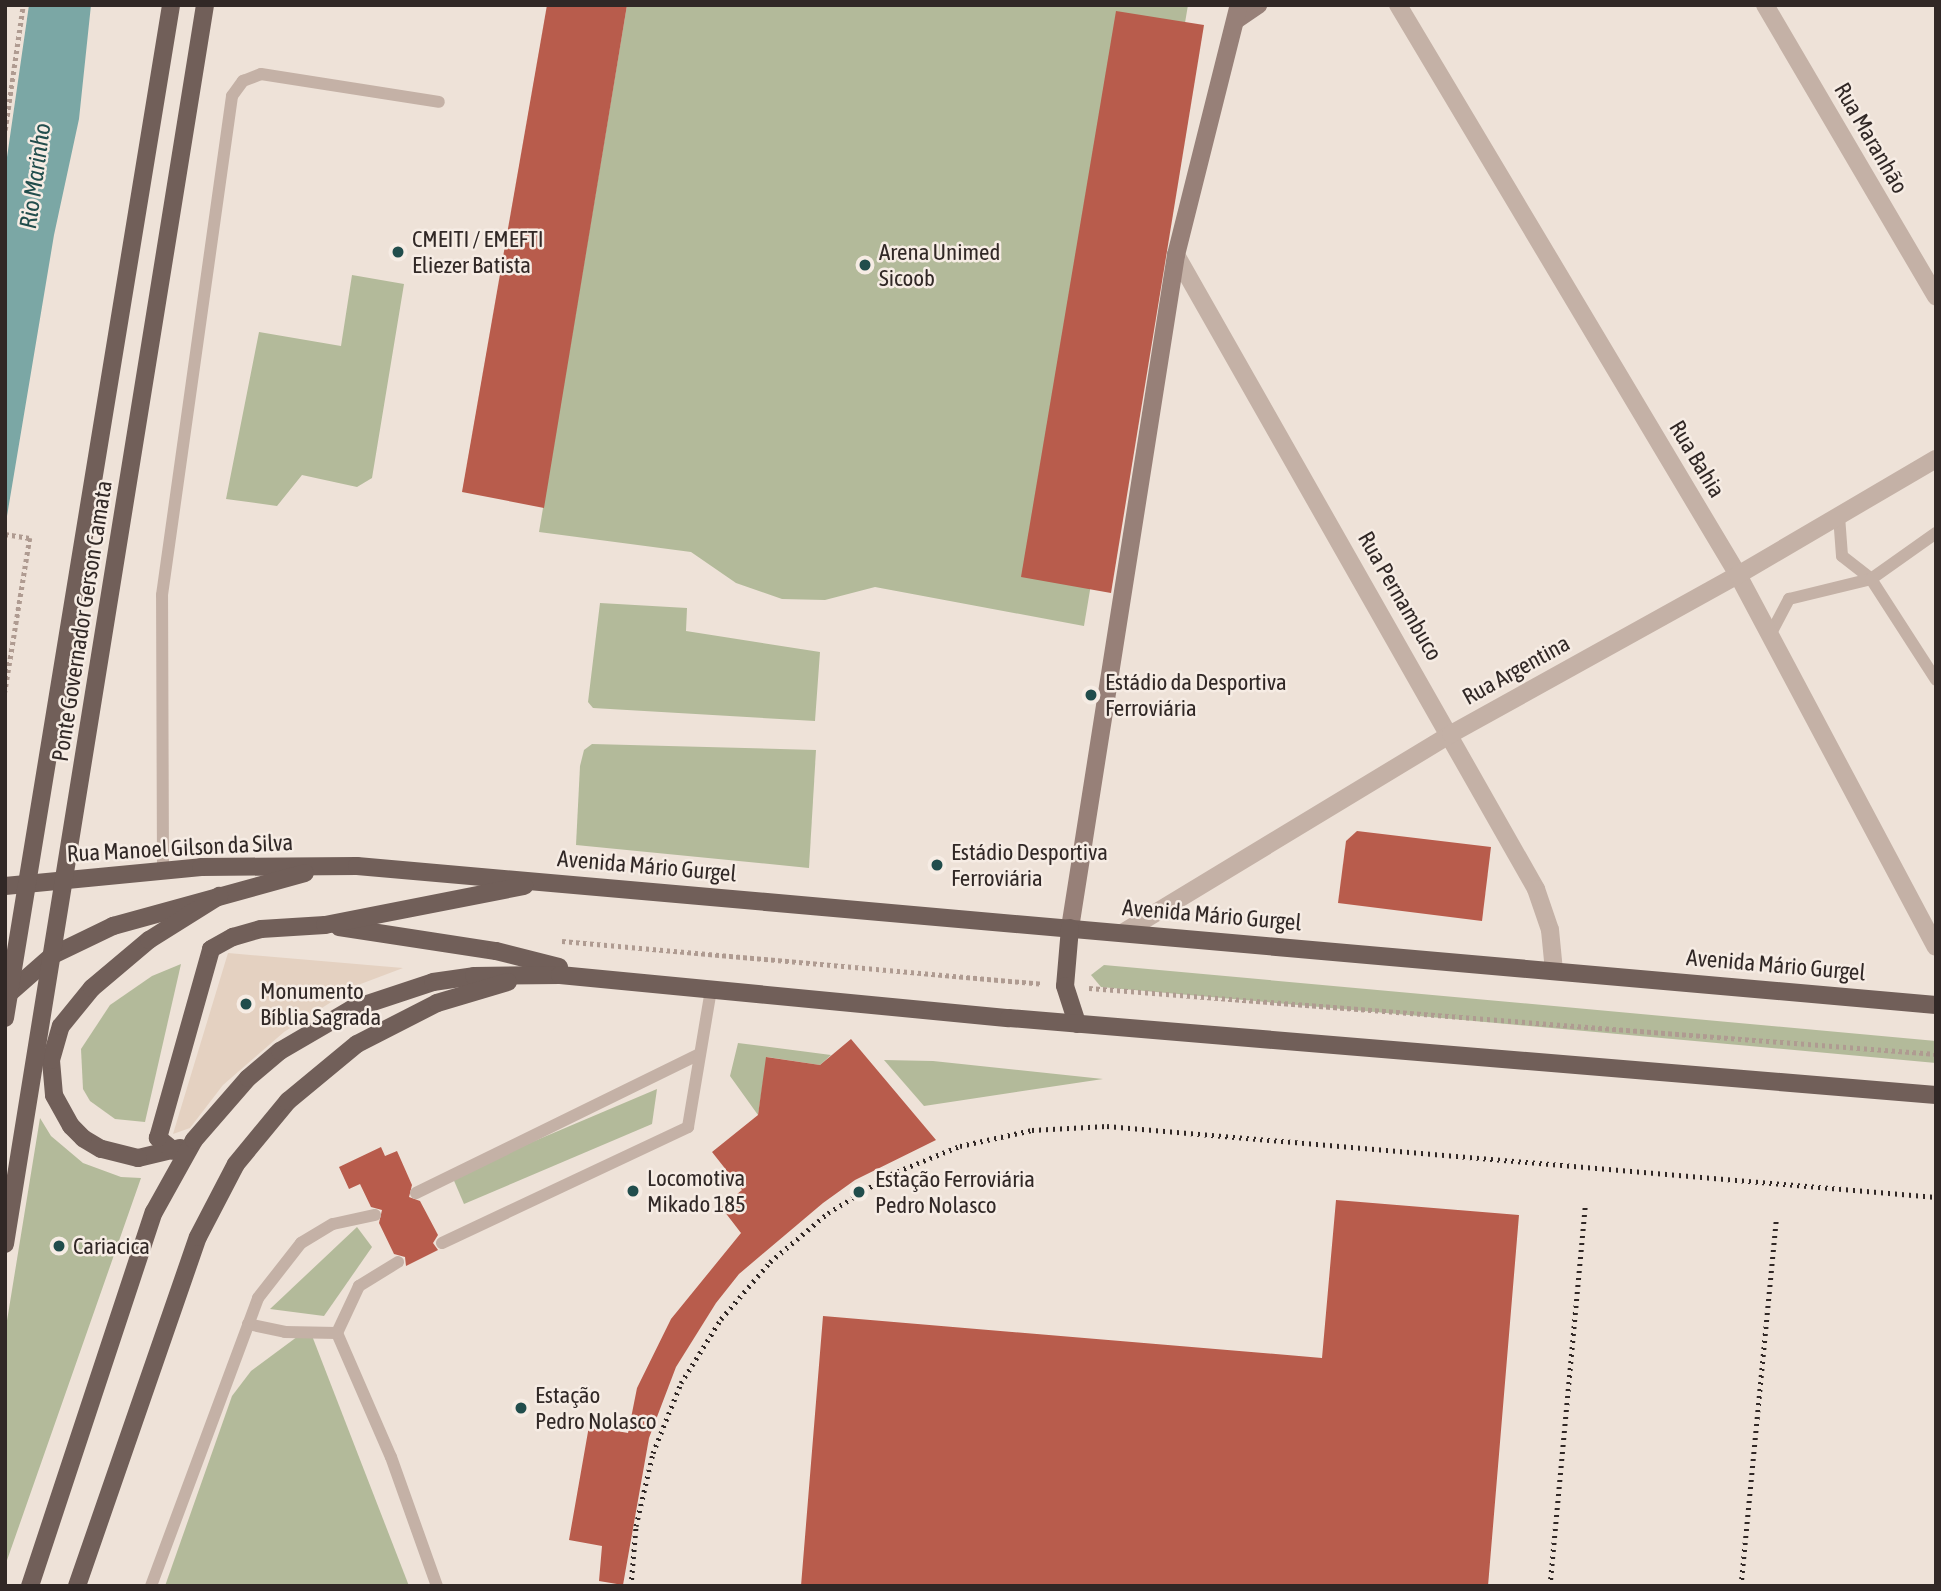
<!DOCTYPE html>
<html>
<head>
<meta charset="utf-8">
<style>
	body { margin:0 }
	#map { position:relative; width:1941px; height:1591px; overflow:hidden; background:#eee2d8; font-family:"Asap Condensed",sans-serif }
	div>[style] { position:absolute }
	.green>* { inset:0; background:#b3ba9a }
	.plaza>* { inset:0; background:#e4d1c1 }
	.water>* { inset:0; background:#7ba7a5 }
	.building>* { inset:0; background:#b85c4c }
	.path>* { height:4.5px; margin-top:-2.25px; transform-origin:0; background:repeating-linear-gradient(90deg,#af9b91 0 3.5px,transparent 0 7px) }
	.lane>* { height:12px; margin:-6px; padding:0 6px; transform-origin:6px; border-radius:6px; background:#c4b1a6 }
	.street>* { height:18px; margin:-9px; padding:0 9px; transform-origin:9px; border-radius:9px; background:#c4b1a6 }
	.secondary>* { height:18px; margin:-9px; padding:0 9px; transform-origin:9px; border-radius:9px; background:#978078 }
	.primary>* { height:18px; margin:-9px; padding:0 9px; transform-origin:9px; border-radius:9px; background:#715f59 }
	.rail>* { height:5px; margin-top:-2.5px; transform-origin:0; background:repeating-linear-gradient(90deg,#312826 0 2px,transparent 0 7px) }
	.primary-bridge>* { height:18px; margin:-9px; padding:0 9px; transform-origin:9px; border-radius:9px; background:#715f59 }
	.dots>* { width:19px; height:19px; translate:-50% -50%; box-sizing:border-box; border:4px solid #f6ece4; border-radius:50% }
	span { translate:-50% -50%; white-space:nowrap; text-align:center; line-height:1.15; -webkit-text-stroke:5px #f6ece4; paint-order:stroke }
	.street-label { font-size:23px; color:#312826 }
	.poi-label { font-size:23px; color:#312826 }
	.left { translate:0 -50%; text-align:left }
	.water-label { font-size:24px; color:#214d4c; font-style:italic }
	.frame { position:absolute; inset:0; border:7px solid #312826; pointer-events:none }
</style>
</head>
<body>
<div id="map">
	<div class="green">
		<i style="clip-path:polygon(627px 5px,1188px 5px,1084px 626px,875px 587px,825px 600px,782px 599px,736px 583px,691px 552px,539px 532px)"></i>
		<i style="clip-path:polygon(352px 275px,404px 284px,372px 478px,357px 487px,302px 475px,277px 506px,226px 499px,259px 332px,341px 346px)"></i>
		<i style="clip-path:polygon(600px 603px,687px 608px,686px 631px,820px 652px,815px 721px,593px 708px,588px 702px)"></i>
		<i style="clip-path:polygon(592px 744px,816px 750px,809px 868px,576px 845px,580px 766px,584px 750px)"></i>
		<i style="clip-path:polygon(181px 964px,145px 1122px,115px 1119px,90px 1101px,83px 1089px,81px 1049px,110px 1005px,152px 976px)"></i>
		<i style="clip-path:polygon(1104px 965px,1936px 1041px,1936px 1063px,1101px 987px,1091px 975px)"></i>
		<i style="clip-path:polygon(738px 1043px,831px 1055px,820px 1065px,767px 1057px,758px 1115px,730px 1076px)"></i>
		<i style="clip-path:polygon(884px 1060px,933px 1061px,1103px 1079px,924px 1106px)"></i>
		<i style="clip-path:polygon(657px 1089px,652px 1124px,464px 1204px,452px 1176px)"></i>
		<i style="clip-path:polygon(40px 1118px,51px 1136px,83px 1163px,121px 1177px,141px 1178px,5px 1566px,5px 1333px)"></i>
		<i style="clip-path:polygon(357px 1227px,372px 1247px,324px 1316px,270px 1309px)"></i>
		<i style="clip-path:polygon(309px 1328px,409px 1586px,165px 1586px,232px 1396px,251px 1371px)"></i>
	</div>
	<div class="plaza">
		<i style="clip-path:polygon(228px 953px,403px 968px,358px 985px,284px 1032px,223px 1085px,190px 1128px,173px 1134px)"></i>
	</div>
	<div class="water">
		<i style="clip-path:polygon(29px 5px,91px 5px,79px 119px,54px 235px,5px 528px,5px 171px)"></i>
	</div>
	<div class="building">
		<i style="clip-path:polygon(547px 5px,627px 5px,544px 508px,462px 492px)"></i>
		<i style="clip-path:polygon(1116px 11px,1204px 25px,1111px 593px,1021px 577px)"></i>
		<i style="clip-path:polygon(1357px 831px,1491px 847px,1482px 921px,1338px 903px,1346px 841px)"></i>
		<i style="clip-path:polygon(851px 1039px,936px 1140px,855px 1180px,823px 1203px,739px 1274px,716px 1303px,676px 1367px,649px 1438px,623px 1585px,599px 1581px,602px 1546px,569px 1540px,589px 1426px,628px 1433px,637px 1388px,671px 1319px,741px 1233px,721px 1207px,742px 1190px,712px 1152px,758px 1115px,766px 1057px,820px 1065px)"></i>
		<i style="clip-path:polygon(381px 1147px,385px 1156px,397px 1151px,412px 1185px,409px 1197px,420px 1201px,438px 1235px,433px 1243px,438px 1250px,406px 1266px,405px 1257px,394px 1254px,379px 1223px,382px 1210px,371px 1207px,360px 1184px,349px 1189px,339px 1167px)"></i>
		<i style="clip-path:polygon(1336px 1200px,1519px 1215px,1488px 1586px,801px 1586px,823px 1316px,1322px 1358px)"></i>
	</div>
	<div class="path">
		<i style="left:5px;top:130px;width:126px;rotate:-81.8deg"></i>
		<i style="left:5px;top:534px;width:25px;rotate:9deg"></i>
		<i style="left:30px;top:538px;width:156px;rotate:99.2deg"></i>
		<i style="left:562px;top:941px;width:482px;rotate:5.1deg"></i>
		<i style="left:1089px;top:988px;width:850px;rotate:4.46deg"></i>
	</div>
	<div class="lane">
		<i style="left:1839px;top:516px;width:40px;rotate:85.7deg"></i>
		<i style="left:1842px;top:556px;width:37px;rotate:38deg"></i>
		<i style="left:1871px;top:579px;width:120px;rotate:57.2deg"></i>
		<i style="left:1770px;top:635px;width:41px;rotate:-62.2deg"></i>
		<i style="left:1789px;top:599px;width:84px;rotate:-13.7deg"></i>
		<i style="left:1871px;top:579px;width:80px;rotate:-35.3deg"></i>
		<i style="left:163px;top:870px;width:275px;rotate:-90.2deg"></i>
		<i style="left:162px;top:595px;width:504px;rotate:-82.01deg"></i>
		<i style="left:232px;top:96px;width:19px;rotate:-54deg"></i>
		<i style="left:243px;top:81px;width:19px;rotate:-21deg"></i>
		<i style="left:261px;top:74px;width:180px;rotate:8.9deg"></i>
		<i style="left:416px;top:1193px;width:316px;rotate:-26.1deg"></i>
		<i style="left:442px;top:1243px;width:272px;rotate:-25.2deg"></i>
		<i style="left:688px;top:1127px;width:139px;rotate:-80.5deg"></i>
		<i style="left:398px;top:1262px;width:46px;rotate:148.4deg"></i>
		<i style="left:359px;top:1286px;width:52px;rotate:115.1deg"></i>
		<i style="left:337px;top:1333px;width:135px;rotate:66.5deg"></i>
		<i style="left:391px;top:1457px;width:137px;rotate:70.4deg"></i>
		<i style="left:248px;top:1324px;width:38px;rotate:12deg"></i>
		<i style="left:285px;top:1332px;width:52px;rotate:1.1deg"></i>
		<i style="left:151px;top:1586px;width:307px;rotate:-69.6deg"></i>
		<i style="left:258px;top:1298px;width:70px;rotate:-52deg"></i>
		<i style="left:301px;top:1243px;width:37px;rotate:-31deg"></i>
		<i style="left:333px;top:1224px;width:43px;rotate:-12.1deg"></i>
	</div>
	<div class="street">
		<i style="left:1398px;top:5px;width:664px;rotate:59.18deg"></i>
		<i style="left:1738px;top:575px;width:421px;rotate:62deg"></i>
		<i style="left:1765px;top:5px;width:338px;rotate:59.6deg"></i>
		<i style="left:1176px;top:255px;width:729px;rotate:60.41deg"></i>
		<i style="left:1536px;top:889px;width:43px;rotate:71.1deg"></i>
		<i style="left:1550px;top:930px;width:41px;rotate:84.4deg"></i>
		<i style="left:1124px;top:932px;width:382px;rotate:-31.2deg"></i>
		<i style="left:1451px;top:734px;width:328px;rotate:-29deg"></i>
		<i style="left:1738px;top:575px;width:229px;rotate:-30.4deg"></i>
	</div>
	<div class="secondary">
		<i style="left:1236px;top:20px;width:27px;rotate:-34deg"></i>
		<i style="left:1070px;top:928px;width:681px;rotate:-81.05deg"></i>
		<i style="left:1176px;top:255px;width:258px;rotate:-75.9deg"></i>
	</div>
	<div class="primary">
		<i style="left:5px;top:886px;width:197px;rotate:-5.5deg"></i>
		<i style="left:201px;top:867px;width:156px;rotate:-0.4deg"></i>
		<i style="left:357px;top:866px;width:1585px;rotate:5.03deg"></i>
		<i style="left:339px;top:927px;width:159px;rotate:8.7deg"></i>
		<i style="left:496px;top:951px;width:65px;rotate:14.3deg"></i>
		<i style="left:1070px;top:928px;width:58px;rotate:94.9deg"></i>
		<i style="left:1065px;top:986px;width:40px;rotate:72deg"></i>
		<i style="left:5px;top:997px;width:64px;rotate:-41.2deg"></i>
		<i style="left:53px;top:955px;width:67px;rotate:-25.8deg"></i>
		<i style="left:113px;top:926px;width:199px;rotate:-15.4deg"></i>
		<i style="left:180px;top:1148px;width:43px;rotate:166.6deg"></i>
		<i style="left:138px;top:1158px;width:38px;rotate:-166deg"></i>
		<i style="left:101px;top:1149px;width:21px;rotate:-149deg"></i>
		<i style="left:83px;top:1138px;width:17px;rotate:-135deg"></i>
		<i style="left:71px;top:1126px;width:35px;rotate:-119deg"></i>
		<i style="left:54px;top:1095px;width:35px;rotate:-95deg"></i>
		<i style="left:51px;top:1060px;width:35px;rotate:-74deg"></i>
		<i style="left:61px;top:1026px;width:49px;rotate:-50.8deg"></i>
		<i style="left:92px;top:988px;width:75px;rotate:-40.1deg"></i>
		<i style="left:149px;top:940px;width:83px;rotate:-32.2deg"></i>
		<i style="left:174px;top:1151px;width:21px;rotate:-141deg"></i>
		<i style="left:158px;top:1138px;width:196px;rotate:-74.3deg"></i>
		<i style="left:211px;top:949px;width:25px;rotate:-29deg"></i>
		<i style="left:233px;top:937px;width:29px;rotate:-16deg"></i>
		<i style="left:261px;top:929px;width:64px;rotate:-3.6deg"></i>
		<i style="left:325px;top:925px;width:203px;rotate:-11.1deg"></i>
		<i style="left:30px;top:1586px;width:394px;rotate:-71.7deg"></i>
		<i style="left:154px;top:1212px;width:82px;rotate:-60.9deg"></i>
		<i style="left:194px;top:1140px;width:82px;rotate:-48.9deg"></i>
		<i style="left:248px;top:1078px;width:42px;rotate:-40.2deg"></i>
		<i style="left:280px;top:1051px;width:83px;rotate:-30.3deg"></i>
		<i style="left:352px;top:1009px;width:85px;rotate:-18.4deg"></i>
		<i style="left:433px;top:982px;width:41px;rotate:-8.3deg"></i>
		<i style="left:474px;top:976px;width:86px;rotate:-0.7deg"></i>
		<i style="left:560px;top:975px;width:451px;rotate:5.5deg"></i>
		<i style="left:1009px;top:1018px;width:930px;rotate:4.75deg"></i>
		<i style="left:77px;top:1586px;width:369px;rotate:-70.9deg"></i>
		<i style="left:198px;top:1237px;width:82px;rotate:-62.5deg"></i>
		<i style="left:236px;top:1164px;width:82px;rotate:-50.5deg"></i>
		<i style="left:288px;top:1101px;width:89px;rotate:-39.6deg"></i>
		<i style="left:357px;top:1044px;width:90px;rotate:-27.1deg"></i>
		<i style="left:437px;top:1003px;width:74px;rotate:-16.5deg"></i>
	</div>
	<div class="rail">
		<i style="left:631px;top:1586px;width:60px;rotate:-85.2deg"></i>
		<i style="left:636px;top:1526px;width:75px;rotate:-76.9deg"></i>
		<i style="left:653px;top:1453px;width:75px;rotate:-68.2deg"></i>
		<i style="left:681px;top:1383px;width:75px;rotate:-58deg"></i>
		<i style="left:721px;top:1319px;width:75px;rotate:-49.3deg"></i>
		<i style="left:770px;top:1262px;width:76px;rotate:-40.2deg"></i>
		<i style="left:828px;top:1213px;width:74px;rotate:-31.8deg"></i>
		<i style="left:891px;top:1174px;width:74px;rotate:-22.1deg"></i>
		<i style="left:960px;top:1146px;width:74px;rotate:-12.5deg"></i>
		<i style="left:1032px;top:1130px;width:75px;rotate:-3.1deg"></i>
		<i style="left:1107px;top:1126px;width:832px;rotate:4.9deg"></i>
		<i style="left:1550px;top:1586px;width:382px;rotate:-84.7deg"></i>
		<i style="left:1741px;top:1586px;width:367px;rotate:-84.5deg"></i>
	</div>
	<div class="primary-bridge">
		<i style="left:5px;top:1018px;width:1027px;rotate:-80.69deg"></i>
		<i style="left:5px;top:1244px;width:1255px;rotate:-80.83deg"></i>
	</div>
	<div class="dots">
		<i style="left:398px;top:252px;background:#214d4c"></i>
		<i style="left:865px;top:265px;background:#214d4c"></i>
		<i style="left:1091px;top:695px;background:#214d4c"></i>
		<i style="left:937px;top:865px;background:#214d4c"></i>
		<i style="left:246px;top:1004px;background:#214d4c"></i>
		<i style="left:633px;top:1191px;background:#214d4c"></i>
		<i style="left:859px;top:1192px;background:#214d4c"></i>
		<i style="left:59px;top:1246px;background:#214d4c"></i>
		<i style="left:521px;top:1408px;background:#214d4c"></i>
	</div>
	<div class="street-label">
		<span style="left:1871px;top:138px;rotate:60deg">Rua Maranhão</span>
		<span style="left:1697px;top:459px;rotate:59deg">Rua Bahia</span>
		<span style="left:1400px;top:596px;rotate:60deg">Rua Pernambuco</span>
		<span style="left:82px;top:621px;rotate:-81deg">Ponte Governador Gerson Camata</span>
		<span style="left:1516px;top:670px;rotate:-29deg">Rua Argentina</span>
		<span style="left:180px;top:848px;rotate:-3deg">Rua Manoel Gilson da Silva</span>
		<span style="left:647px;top:866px;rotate:5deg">Avenida Mário Gurgel</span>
		<span style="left:1212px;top:915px;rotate:5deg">Avenida Mário Gurgel</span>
		<span style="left:1776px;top:965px;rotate:5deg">Avenida Mário Gurgel</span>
	</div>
	<div class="poi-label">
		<span class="left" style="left:412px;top:252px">CMEITI / EMEFTI<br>Eliezer Batista</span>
		<span class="left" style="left:879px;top:265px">Arena Unimed<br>Sicoob</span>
		<span class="left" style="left:1105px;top:695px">Estádio da Desportiva<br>Ferroviária</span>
		<span class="left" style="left:951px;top:865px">Estádio Desportiva<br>Ferroviária</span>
		<span class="left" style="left:260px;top:1004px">Monumento<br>Bíblia Sagrada</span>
		<span class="left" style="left:647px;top:1191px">Locomotiva<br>Mikado 185</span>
		<span class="left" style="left:875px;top:1192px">Estação Ferroviária<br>Pedro Nolasco</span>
		<span class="left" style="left:73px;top:1246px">Cariacica</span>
		<span class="left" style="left:535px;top:1408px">Estação<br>Pedro Nolasco</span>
	</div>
	<div class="water-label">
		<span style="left:35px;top:176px;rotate:-82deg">Rio Marinho</span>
	</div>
	<div class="frame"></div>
</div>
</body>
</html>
